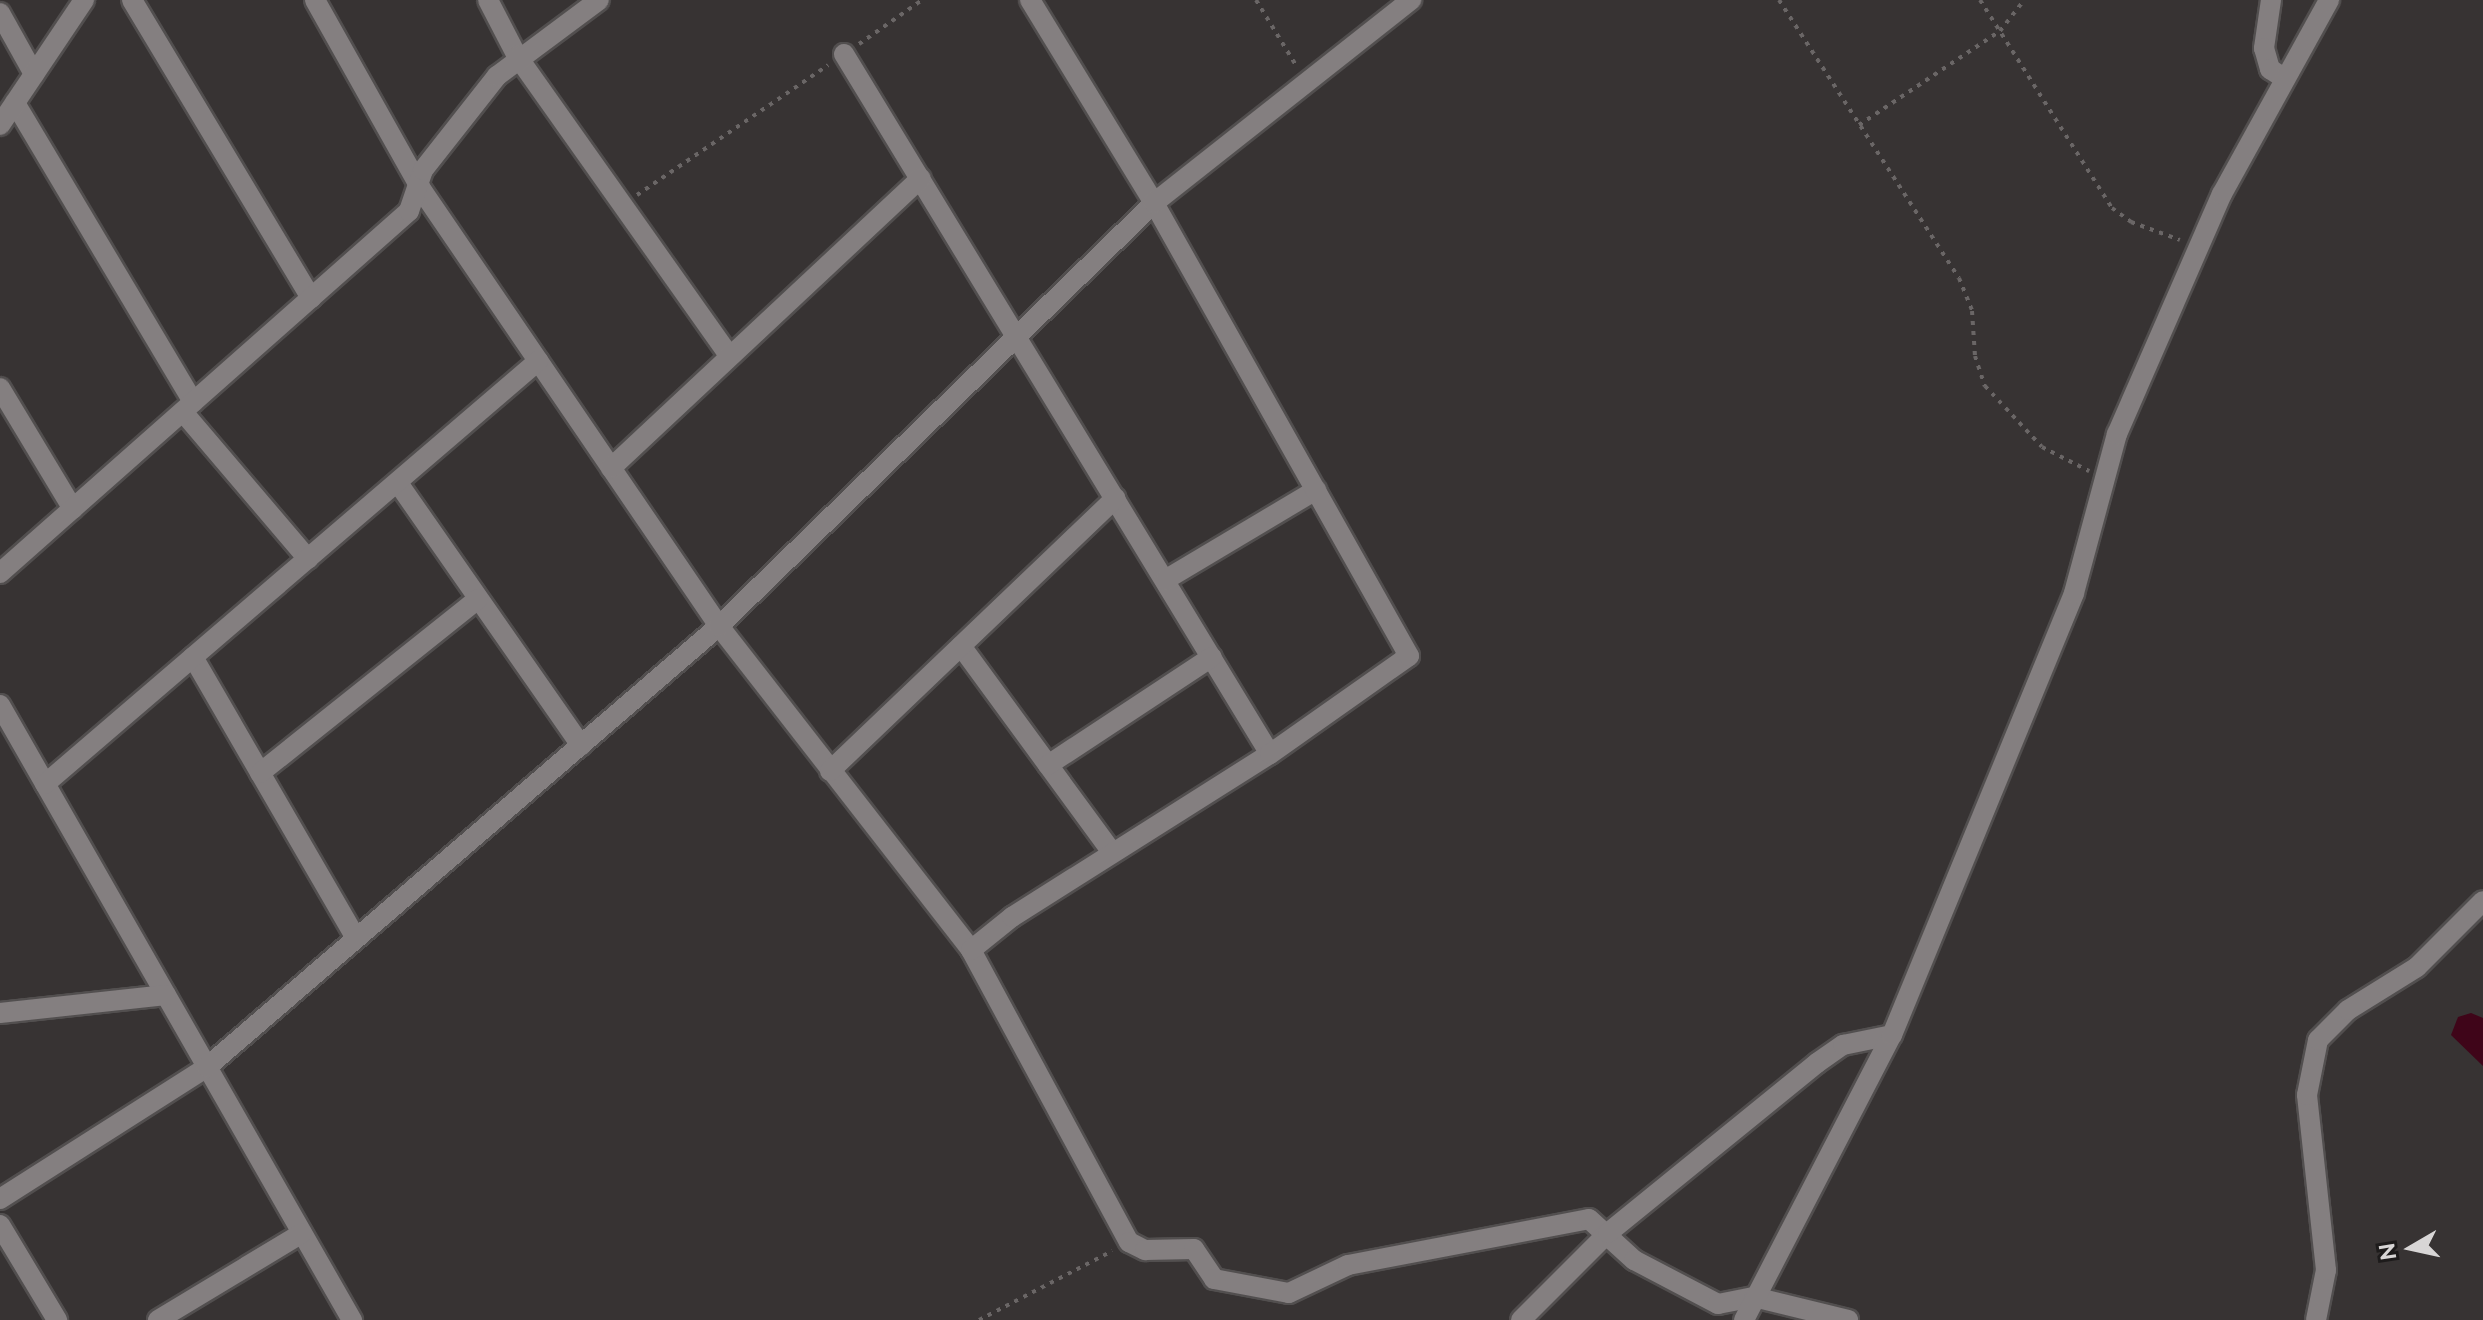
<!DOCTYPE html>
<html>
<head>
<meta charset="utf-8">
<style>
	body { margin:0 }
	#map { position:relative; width:2483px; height:1320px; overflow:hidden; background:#373333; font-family:Raleway,sans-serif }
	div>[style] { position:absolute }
	.water>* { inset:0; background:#3f0519 }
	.path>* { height:4px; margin-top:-2px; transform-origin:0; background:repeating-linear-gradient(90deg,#6a6666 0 4px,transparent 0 10px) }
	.roads { filter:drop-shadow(2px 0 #524f4f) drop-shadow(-2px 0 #524f4f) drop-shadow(0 2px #524f4f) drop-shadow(0 -2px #524f4f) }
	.minor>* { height:20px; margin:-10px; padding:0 10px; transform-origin:10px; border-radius:10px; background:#847f80 }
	span { translate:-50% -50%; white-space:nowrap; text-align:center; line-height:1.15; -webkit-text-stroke:8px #1d1b1b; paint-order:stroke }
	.north { position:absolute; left:2371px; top:1208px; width:80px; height:80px; -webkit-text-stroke:6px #1d1b1b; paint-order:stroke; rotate:261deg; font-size:22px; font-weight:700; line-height:32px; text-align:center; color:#d8d6d6 }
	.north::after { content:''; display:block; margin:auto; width:28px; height:36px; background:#d8d6d6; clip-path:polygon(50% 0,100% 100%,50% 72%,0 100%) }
</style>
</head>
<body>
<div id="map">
	<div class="water">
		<i style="clip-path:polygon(2471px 1013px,2483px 1018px,2483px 1066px,2451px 1035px,2458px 1017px)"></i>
	</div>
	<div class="path">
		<i style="left:1256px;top:0;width:79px;rotate:58.5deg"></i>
		<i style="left:1779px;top:0;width:331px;rotate:57.1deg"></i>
		<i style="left:1959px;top:278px;width:35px;rotate:68deg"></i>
		<i style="left:1972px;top:311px;width:45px;rotate:86.2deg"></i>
		<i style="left:1975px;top:356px;width:32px;rotate:72deg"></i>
		<i style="left:1985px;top:386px;width:83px;rotate:46.9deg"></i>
		<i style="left:2042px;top:447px;width:53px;rotate:27.1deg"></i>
		<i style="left:1980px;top:0;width:246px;rotate:57.6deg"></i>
		<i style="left:2112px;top:208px;width:24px;rotate:36deg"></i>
		<i style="left:2131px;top:222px;width:52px;rotate:20.2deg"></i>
		<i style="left:859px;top:44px;width:77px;rotate:-34.9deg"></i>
		<i style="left:1859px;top:125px;width:169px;rotate:-33.7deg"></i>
		<i style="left:2000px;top:31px;width:39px;rotate:-52deg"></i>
		<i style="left:637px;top:195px;width:231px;rotate:-34.2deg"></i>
		<i style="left:979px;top:1320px;width:150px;rotate:-27.4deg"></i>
	</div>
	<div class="roads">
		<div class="minor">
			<i style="left:132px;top:0;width:348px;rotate:59deg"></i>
			<i style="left:315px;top:0;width:217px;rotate:60.7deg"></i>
			<i style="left:421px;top:189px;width:529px;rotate:55.71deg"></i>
			<i style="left:719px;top:626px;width:410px;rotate:52.1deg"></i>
			<i style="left:971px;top:950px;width:332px;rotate:61.6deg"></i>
			<i style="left:1129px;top:1242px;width:18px;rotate:27deg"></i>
			<i style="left:1145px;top:1250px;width:49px;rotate:-1.2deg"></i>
			<i style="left:1194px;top:1249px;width:36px;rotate:56deg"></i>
			<i style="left:1214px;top:1279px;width:76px;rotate:10.6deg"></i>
			<i style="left:1289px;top:1293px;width:65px;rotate:-25.4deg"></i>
			<i style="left:1348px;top:1265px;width:245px;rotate:-10.8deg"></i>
			<i style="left:1589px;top:1219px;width:61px;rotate:42.3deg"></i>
			<i style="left:1634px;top:1260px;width:95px;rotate:27.6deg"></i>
			<i style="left:1718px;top:1304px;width:37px;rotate:-11deg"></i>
			<i style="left:1754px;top:1297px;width:97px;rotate:13.7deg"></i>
			<i style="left:488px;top:0;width:63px;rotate:62.6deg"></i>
			<i style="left:517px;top:56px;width:365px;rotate:54.7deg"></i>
			<i style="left:2271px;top:0;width:49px;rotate:98.3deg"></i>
			<i style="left:2264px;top:48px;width:22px;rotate:74deg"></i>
			<i style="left:2270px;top:69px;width:17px;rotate:33deg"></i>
			<i style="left:0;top:13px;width:70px;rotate:60.9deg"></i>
			<i style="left:844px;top:54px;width:819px;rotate:58.68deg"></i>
			<i style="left:15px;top:103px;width:348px;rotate:59.2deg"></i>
			<i style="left:0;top:125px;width:151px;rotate:-56.1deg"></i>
			<i style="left:0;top:388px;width:141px;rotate:58.9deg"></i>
			<i style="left:183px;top:412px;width:193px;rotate:49.6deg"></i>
			<i style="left:611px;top:468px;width:424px;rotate:-43.1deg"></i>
			<i style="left:398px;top:483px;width:320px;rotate:55.1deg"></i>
			<i style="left:0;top:573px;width:546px;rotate:-41.51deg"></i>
			<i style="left:409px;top:211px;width:43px;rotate:-71.1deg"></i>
			<i style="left:423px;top:170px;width:120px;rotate:-51.8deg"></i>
			<i style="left:497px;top:76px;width:127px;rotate:-36.7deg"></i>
			<i style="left:1165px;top:580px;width:176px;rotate:-30.8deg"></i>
			<i style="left:961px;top:646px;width:255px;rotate:53.8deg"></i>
			<i style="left:193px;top:657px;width:325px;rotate:59.9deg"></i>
			<i style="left:0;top:705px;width:709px;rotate:60.22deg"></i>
			<i style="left:1048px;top:765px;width:196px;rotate:-33.4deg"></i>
			<i style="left:830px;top:771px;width:395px;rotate:-43.7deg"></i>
			<i style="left:260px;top:773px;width:279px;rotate:-38.6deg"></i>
			<i style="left:45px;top:784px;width:650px;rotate:-40.63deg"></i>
			<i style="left:971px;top:950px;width:53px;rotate:-38.8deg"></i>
			<i style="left:1012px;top:917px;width:305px;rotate:-32.3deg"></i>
			<i style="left:1270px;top:754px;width:170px;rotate:-35.2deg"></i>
			<i style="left:1409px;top:656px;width:520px;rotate:-119.38deg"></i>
			<i style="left:1154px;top:203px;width:238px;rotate:-121.4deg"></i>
			<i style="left:0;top:1013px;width:167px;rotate:-6.2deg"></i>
			<i style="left:0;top:1199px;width:246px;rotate:-32.5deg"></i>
			<i style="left:207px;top:1067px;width:676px;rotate:-40.74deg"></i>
			<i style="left:719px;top:626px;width:607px;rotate:-44.2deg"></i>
			<i style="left:1154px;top:203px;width:328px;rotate:-38.3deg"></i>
			<i style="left:0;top:1225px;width:111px;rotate:59deg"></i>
			<i style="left:158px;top:1320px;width:168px;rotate:-31.1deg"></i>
			<i style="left:1521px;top:1320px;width:123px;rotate:-45deg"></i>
			<i style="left:1608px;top:1233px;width:269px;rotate:-39.1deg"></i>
			<i style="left:1817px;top:1063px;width:32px;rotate:-35deg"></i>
			<i style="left:1843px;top:1045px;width:50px;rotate:-11.5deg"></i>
			<i style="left:1744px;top:1320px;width:321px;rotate:-62.6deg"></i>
			<i style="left:1892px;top:1035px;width:478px;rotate:-67.6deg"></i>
			<i style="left:2074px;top:593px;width:165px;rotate:-74.9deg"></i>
			<i style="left:2117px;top:434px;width:262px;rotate:-66.4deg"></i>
			<i style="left:2222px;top:194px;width:222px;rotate:-61.1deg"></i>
			<i style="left:2316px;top:1320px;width:51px;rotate:-78.7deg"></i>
			<i style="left:2326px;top:1270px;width:176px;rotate:-96.2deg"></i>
			<i style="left:2307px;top:1095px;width:56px;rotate:-78.7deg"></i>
			<i style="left:2318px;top:1040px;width:42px;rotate:-45deg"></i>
			<i style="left:2348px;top:1010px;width:81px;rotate:-31.9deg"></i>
			<i style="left:2417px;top:967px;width:93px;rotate:-45deg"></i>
		</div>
	</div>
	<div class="north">N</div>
</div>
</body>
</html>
